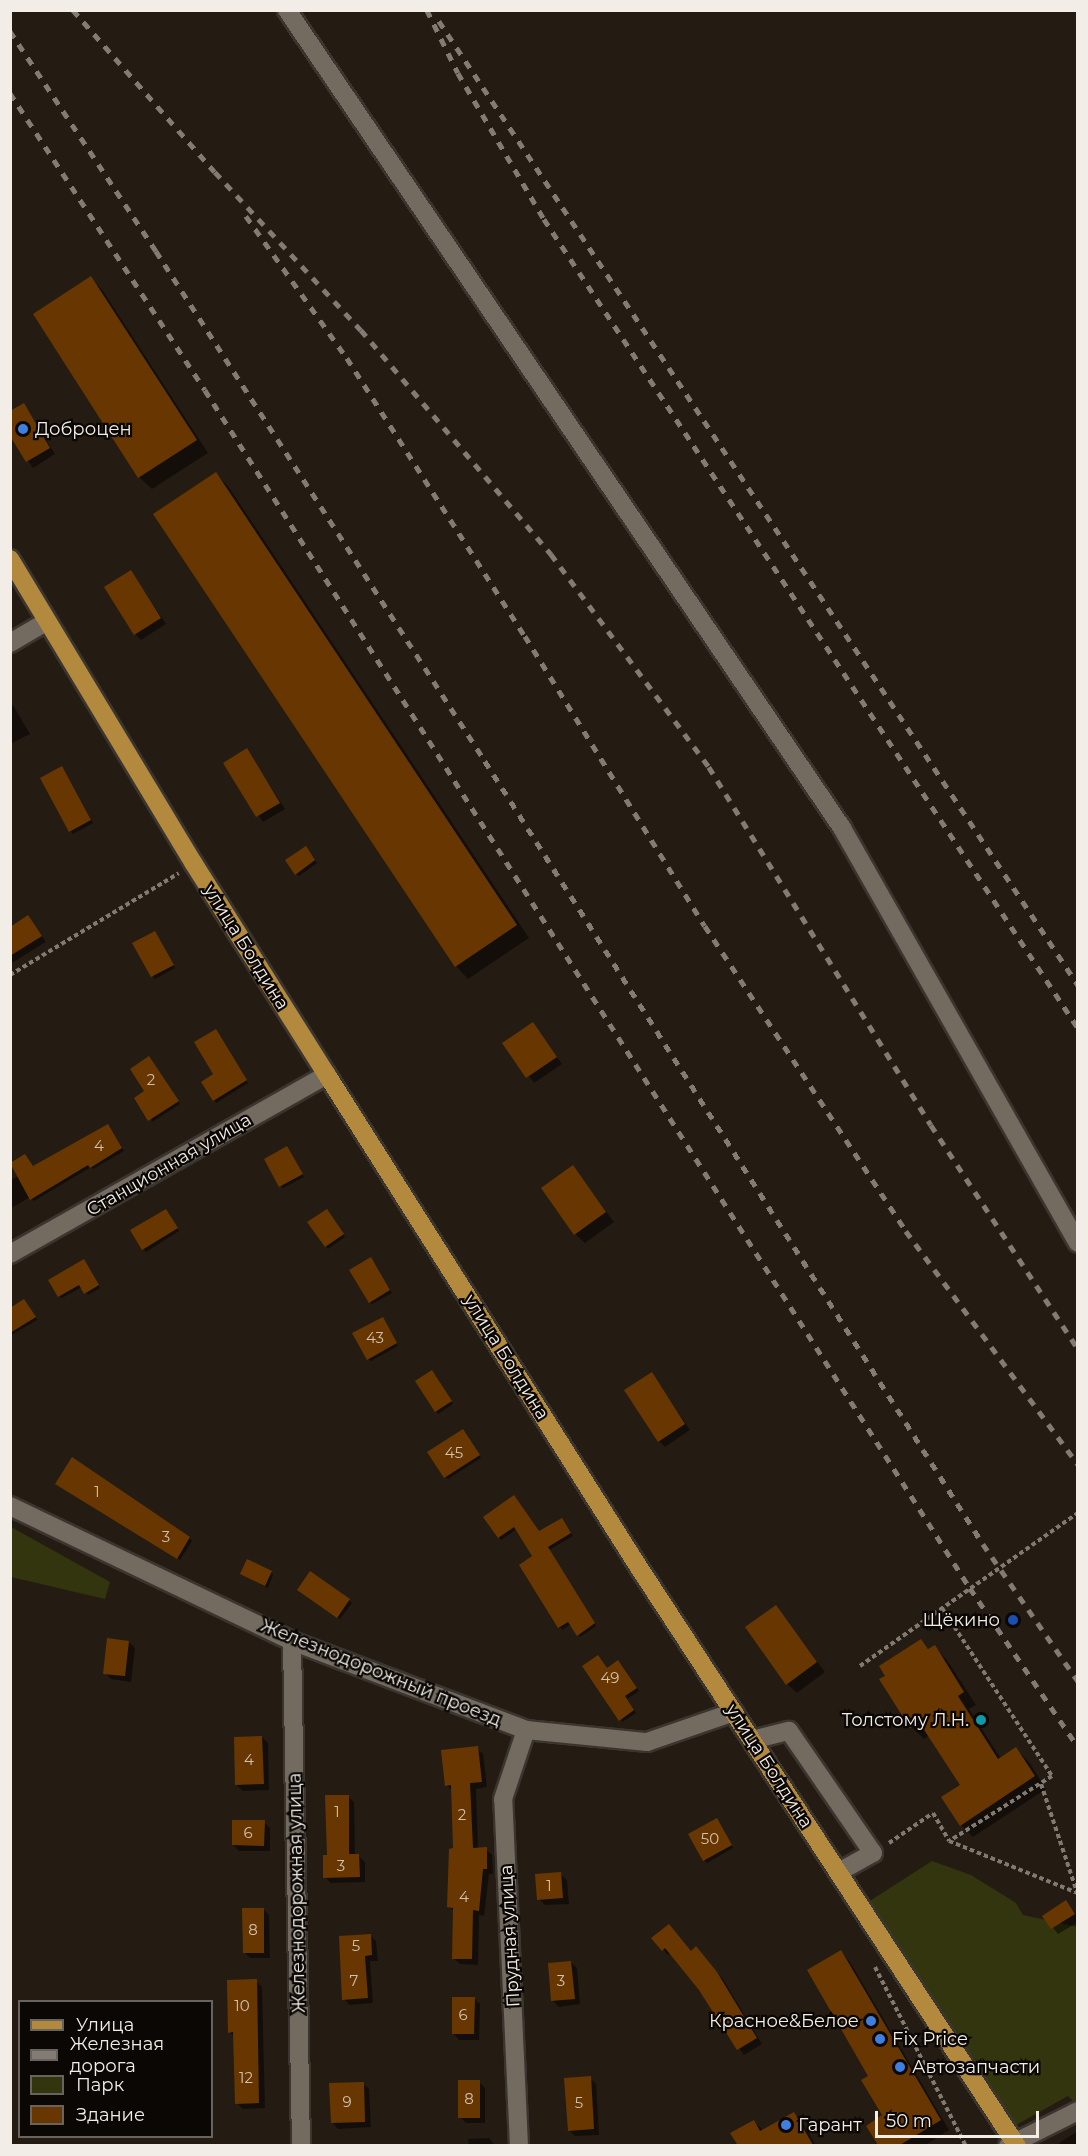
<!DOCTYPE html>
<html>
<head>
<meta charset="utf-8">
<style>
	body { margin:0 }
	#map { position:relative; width:1088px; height:2156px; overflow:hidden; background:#241c13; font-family:Montserrat,sans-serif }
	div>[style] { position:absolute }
	.green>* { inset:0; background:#32350d }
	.shadow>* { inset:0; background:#0007 }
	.building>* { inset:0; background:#683701 }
	.path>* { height:4px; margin-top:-2px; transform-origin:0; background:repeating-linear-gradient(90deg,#817a72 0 4.5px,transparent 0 7.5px) }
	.roads { filter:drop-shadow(2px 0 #3b3530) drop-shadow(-2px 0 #3b3530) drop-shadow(0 2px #3b3530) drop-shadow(0 -2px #3b3530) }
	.minor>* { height:18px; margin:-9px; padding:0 9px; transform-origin:9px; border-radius:9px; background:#746b60 }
	.major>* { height:18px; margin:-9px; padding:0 9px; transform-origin:9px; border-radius:9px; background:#b3893d }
	.rail>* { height:4.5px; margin-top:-2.25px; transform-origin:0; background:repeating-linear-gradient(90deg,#837c75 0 8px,transparent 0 16px) }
	.dots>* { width:16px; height:16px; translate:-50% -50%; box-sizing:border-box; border:3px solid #0a0704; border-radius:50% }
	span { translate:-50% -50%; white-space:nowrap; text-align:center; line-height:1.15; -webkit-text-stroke:4.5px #0a0704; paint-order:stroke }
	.number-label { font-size:15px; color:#d0c0ae }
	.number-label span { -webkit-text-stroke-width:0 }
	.poi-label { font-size:18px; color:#f2ede7 }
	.left { translate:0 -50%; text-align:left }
	.right { translate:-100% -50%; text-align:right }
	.street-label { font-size:18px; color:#f2ede7 }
	.frame { position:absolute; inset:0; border:12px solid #f2ede7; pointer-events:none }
	.legend { position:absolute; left:18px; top:2000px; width:195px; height:138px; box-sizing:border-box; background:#0a0704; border:2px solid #67635f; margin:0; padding:8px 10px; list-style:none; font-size:18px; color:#f2ede7 }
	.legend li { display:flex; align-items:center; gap:12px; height:30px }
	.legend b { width:30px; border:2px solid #67635f }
	.scale { position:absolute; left:875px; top:2111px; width:164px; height:27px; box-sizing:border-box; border:3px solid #f2ede7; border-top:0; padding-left:8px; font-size:18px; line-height:21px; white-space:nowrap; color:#f2ede7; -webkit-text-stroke:4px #0a0704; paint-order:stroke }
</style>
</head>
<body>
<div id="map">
	<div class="green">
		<i style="clip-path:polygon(11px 1527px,110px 1582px,105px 1599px,11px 1577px)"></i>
		<i style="clip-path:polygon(932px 1861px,971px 1875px,1016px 1903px,1023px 1915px,1077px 1927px,1077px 2105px,1068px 2096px,1014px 2126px,865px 1904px)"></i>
	</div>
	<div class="shadow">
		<i style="clip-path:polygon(91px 278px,103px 291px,208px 453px,152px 489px,139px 477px)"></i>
		<i style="clip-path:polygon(24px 405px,55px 454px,33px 468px,10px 434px)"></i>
		<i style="clip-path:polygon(216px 474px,228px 486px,529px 938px,468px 979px,456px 966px)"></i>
		<i style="clip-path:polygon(131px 572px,166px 624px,141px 640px,135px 634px)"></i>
		<i style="clip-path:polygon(13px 705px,30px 734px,10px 744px,10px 706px)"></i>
		<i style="clip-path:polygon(246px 750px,285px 809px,263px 822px,225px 763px)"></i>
		<i style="clip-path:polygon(64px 770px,93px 823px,73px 834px,70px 831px)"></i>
		<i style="clip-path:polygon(308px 850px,317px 863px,299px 876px,296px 874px)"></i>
		<i style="clip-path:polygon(28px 917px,46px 942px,10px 964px,10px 924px,13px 927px)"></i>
		<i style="clip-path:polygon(157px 935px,175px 968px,155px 979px,134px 944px)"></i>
		<i style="clip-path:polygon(533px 1024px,562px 1064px,534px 1083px,504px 1043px)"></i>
		<i style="clip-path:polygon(216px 1031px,248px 1083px,216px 1103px,214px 1100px)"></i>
		<i style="clip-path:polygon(152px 1061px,180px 1104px,152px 1122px,146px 1091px)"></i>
		<i style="clip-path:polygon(110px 1128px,124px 1151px,93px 1169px,91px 1167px,34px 1201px,30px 1197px,10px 1209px,10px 1181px,18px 1176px,11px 1164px,25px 1155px,33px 1168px)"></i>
		<i style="clip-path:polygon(287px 1148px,304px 1177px,283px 1188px,281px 1186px)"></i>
		<i style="clip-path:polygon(573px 1167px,614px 1222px,585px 1243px,575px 1234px)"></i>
		<i style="clip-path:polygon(168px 1213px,179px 1231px,146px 1252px,143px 1249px)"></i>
		<i style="clip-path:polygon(329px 1213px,345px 1237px,328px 1249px,326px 1246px)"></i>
		<i style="clip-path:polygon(374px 1262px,392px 1293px,372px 1304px,370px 1302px)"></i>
		<i style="clip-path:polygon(86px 1264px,100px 1288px,88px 1295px,82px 1287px,62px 1298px,59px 1296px)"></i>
		<i style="clip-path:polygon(27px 1304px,37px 1320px,10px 1336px,10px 1310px)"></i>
		<i style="clip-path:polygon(385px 1322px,398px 1346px,371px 1361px,368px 1359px)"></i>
		<i style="clip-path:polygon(435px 1374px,453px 1404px,438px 1414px,436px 1411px)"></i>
		<i style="clip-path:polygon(652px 1374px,690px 1430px,665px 1447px,659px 1441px)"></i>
		<i style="clip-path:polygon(465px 1434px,481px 1458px,448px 1479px,445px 1477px)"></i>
		<i style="clip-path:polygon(73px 1459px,190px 1538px,192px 1541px,180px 1560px,60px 1486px)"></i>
		<i style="clip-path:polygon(485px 1517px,539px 1533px,564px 1522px,573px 1536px,549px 1550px,596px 1626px,580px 1637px,571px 1624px,562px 1630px,521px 1565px,534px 1557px,517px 1529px,501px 1540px)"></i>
		<i style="clip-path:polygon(271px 1572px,273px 1575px,268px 1588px,242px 1574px)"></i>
		<i style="clip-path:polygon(301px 1592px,349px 1600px,352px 1603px,340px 1619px)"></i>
		<i style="clip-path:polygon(776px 1607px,825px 1672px,797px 1693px,787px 1684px)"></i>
		<i style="clip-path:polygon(921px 1641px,930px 1650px,934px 1647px,947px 1660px,976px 1705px,969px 1709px,1001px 1759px,1016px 1749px,1029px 1762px,1046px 1789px,973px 1837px,961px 1825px,962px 1785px,930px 1735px,924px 1739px,912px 1727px)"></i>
		<i style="clip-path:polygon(129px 1642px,135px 1648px,131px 1682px,111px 1679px,105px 1673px)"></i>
		<i style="clip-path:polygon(621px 1664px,639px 1691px,627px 1699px,636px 1713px,622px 1722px,607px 1669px)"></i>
		<i style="clip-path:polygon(262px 1737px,268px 1743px,269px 1790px,243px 1791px,236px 1785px)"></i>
		<i style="clip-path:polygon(477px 1748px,483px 1754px,487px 1787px,476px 1789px,478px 1849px,486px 1849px,492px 1855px,493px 1874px,489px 1874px,484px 1916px,479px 1915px,478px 1965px,460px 1964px,453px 1958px,455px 1912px,449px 1906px,455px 1850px,453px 1791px,446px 1785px)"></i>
		<i style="clip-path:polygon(348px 1796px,354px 1802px,355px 1856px,359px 1856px,365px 1862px,365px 1882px,331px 1883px,325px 1877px,328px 1856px)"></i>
		<i style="clip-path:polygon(264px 1822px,270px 1828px,270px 1851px,239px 1851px,233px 1845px)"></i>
		<i style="clip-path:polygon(719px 1822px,733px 1848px,707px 1863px,704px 1860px)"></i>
		<i style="clip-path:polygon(560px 1874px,567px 1880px,569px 1904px,545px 1905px,539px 1899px)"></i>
		<i style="clip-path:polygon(1066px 1902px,1078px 1916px,1078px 1922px,1058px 1934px,1044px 1916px)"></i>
		<i style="clip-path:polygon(263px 1909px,269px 1915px,270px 1958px,250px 1958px,244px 1952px)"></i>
		<i style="clip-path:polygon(370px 1935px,376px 1941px,378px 1961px,370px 1961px,373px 2003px,350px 2005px,344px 1999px)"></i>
		<i style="clip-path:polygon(653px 1938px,701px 1954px,723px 1979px,762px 2044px,744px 2055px,700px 1989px,671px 1953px,668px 1955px)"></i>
		<i style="clip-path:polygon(841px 1952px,850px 1962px,949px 2130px,924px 2146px,880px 2146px,868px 2126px,885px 2116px,870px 2076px)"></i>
		<i style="clip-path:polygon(571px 1962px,577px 1968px,580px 2004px,559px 2007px,552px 2000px)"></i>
		<i style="clip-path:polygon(256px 1981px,262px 1987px,265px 2108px,243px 2109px,237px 2103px,235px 2037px,230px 2032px)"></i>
		<i style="clip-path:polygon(474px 1998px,480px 2004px,479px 2040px,459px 2040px,453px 2033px)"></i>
		<i style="clip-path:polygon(590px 2078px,596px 2084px,599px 2135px,575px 2136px,569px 2130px)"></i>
		<i style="clip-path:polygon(479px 2082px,485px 2088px,485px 2123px,466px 2123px,460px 2117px)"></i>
		<i style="clip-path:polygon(363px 2083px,369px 2089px,371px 2127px,338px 2129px,332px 2122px)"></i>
		<i style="clip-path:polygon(794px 2114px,803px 2123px,816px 2146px,739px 2146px,733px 2134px,754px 2122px,764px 2131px)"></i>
		<i style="clip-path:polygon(1078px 2131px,1078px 2146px,1061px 2146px,1059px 2143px)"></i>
		<i style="clip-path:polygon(489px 2138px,495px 2146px,469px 2146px,468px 2139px)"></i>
	</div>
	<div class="building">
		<i style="clip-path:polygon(91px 276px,197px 440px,138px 478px,33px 314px)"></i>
		<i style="clip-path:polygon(24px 403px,50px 448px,26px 462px,10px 436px,10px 411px)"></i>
		<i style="clip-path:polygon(216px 472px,517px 925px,455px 967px,153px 514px)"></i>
		<i style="clip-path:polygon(131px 570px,161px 618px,134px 635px,104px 587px)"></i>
		<i style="clip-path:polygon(247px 748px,280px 803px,256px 817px,223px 763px)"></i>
		<i style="clip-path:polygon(62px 766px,91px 820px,69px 832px,40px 778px)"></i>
		<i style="clip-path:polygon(306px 846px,315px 860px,295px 875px,285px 860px)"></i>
		<i style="clip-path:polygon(28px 915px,42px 936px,10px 956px,10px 927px)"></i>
		<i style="clip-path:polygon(155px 931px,174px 965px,151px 977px,132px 943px)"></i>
		<i style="clip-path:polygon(533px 1022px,557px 1057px,526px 1078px,502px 1043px)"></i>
		<i style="clip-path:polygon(216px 1029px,247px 1080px,213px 1101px,201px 1082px,213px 1074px,194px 1042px)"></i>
		<i style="clip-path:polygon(149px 1056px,179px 1101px,148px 1121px,134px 1098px,144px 1091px,130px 1069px)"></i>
		<i style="clip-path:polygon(108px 1124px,122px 1148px,90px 1168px,88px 1165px,30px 1200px,10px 1163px,25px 1154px,33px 1166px)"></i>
		<i style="clip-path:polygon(287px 1146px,303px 1174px,279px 1187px,264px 1159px)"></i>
		<i style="clip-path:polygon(573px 1165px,606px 1212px,574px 1235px,541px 1188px)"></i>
		<i style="clip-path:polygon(166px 1209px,178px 1228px,142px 1250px,130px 1230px)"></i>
		<i style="clip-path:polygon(327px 1209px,344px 1234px,325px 1247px,307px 1222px)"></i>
		<i style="clip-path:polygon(371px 1257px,390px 1290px,369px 1303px,349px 1270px)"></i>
		<i style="clip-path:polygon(84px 1259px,99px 1285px,84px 1294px,79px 1285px,58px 1297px,48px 1280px)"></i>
		<i style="clip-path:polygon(24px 1299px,36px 1317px,10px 1333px,10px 1308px)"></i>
		<i style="clip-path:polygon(383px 1317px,397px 1343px,367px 1360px,352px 1333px)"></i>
		<i style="clip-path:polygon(432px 1370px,452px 1401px,435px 1412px,415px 1381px)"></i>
		<i style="clip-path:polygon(652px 1372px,685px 1424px,658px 1442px,624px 1390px)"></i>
		<i style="clip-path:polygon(463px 1429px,480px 1455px,444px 1478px,427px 1452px)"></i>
		<i style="clip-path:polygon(72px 1457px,190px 1537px,177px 1559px,55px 1484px)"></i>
		<i style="clip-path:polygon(514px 1495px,539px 1531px,562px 1518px,571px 1533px,548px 1547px,595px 1623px,577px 1636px,568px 1622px,558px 1628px,519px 1565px,532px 1556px,514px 1527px,498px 1538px,483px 1517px)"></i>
		<i style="clip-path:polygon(247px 1559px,272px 1571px,265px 1586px,240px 1574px)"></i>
		<i style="clip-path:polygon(310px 1571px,350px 1599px,337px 1618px,297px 1590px)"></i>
		<i style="clip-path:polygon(776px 1605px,817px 1662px,786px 1685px,745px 1627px)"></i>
		<i style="clip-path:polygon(107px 1638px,129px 1641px,125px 1676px,103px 1674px)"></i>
		<i style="clip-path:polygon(921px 1639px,928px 1649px,935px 1645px,964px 1692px,958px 1696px,998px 1759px,1016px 1747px,1035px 1776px,960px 1826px,941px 1797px,960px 1785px,919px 1722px,910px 1728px,879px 1679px,885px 1676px,879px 1666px)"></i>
		<i style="clip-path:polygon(598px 1655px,607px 1668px,618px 1660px,637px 1688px,625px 1696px,634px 1710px,619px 1721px,582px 1666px)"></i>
		<i style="clip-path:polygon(262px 1736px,264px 1784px,235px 1785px,234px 1737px)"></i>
		<i style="clip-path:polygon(478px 1746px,482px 1782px,470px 1783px,473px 1848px,487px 1847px,487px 1869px,483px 1869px,479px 1911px,473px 1910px,472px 1959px,452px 1959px,453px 1908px,447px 1907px,449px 1849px,453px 1848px,451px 1785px,445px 1786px,441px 1750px)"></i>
		<i style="clip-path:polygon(325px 1795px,349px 1795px,349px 1854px,359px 1854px,360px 1877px,323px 1878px,323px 1855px,327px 1855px)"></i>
		<i style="clip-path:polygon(717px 1818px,732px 1845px,703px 1861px,688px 1834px)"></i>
		<i style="clip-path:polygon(232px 1820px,265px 1820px,264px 1846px,232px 1845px)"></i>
		<i style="clip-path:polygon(561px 1872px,563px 1898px,537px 1900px,535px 1874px)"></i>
		<i style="clip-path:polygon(1066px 1900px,1075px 1914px,1051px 1929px,1042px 1916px)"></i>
		<i style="clip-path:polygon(242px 1908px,264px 1908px,264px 1953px,243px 1953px)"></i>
		<i style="clip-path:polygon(669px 1924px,691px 1951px,696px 1946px,717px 1972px,757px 2038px,737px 2050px,699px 1990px,665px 1948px,662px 1951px,651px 1938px)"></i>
		<i style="clip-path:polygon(371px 1934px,372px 1955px,365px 1956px,368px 1998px,342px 2000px,339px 1936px)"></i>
		<i style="clip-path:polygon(841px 1950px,941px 2120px,900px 2145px,878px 2145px,866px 2126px,882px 2115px,861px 2080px,868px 2076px,807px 1970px)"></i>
		<i style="clip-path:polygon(571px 1961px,575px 1999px,551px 2001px,548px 1963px)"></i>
		<i style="clip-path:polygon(257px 1979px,259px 2103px,235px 2104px,233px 2032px,228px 2033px,227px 1980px)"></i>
		<i style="clip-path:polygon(452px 1997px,475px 1997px,474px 2034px,452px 2034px)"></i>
		<i style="clip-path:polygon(591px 2076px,594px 2129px,568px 2131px,564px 2078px)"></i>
		<i style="clip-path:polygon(458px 2080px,480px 2080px,480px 2118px,458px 2118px)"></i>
		<i style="clip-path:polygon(364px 2082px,365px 2122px,331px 2123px,329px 2083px)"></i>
		<i style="clip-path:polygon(794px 2112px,813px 2145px,734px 2145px,737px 2144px,730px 2133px,754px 2120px,760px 2131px)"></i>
	</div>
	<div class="path">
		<i style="left:10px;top:975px;width:197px;rotate:-31.1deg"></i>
		<i style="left:942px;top:1608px;width:201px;rotate:56.8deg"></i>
		<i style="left:1052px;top:1776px;width:122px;rotate:147.7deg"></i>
		<i style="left:860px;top:1666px;width:266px;rotate:-35.1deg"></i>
		<i style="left:1041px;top:1784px;width:114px;rotate:71.6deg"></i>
		<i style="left:889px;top:1843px;width:53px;rotate:-34.3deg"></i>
		<i style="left:933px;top:1813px;width:32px;rotate:60deg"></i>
		<i style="left:949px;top:1841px;width:139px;rotate:22deg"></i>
		<i style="left:875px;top:1967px;width:201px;rotate:63.1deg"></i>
	</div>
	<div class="roads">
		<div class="minor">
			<i style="left:287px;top:10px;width:989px;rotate:55.84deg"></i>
			<i style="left:842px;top:828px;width:477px;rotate:60.4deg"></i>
			<i style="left:10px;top:643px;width:42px;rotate:-30.3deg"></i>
			<i style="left:10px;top:1254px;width:364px;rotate:-29.5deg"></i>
			<i style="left:10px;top:1506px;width:313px;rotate:25.6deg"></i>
			<i style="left:292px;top:1641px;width:250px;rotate:20.8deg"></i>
			<i style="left:526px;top:1730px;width:122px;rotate:5.7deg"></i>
			<i style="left:647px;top:1742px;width:92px;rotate:-19deg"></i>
			<i style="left:292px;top:1641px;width:505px;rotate:88.98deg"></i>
			<i style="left:752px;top:1740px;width:38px;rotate:-14deg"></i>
			<i style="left:789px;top:1731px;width:148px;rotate:55.5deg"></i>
			<i style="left:873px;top:1853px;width:39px;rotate:151deg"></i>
			<i style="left:519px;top:2146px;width:347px;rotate:-92.6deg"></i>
			<i style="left:503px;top:1799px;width:73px;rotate:-71.6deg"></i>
			<i style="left:1008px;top:2146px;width:78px;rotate:-26.6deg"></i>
		</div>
		<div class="major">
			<i style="left:10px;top:559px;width:356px;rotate:58.9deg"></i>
			<i style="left:194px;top:864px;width:249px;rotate:57.8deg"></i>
			<i style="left:327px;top:1075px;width:581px;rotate:57.65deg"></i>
			<i style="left:638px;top:1566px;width:693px;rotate:56.84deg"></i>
		</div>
	</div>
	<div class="rail">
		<i style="left:73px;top:10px;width:215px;rotate:48.8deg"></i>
		<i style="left:215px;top:172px;width:215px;rotate:47.3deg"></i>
		<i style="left:361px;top:330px;width:294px;rotate:49.7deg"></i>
		<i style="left:551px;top:554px;width:265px;rotate:53.4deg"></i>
		<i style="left:709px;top:767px;width:421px;rotate:58.2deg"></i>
		<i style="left:931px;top:1125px;width:268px;rotate:56.7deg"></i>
		<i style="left:427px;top:10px;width:70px;rotate:63.8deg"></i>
		<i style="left:458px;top:73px;width:169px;rotate:59.5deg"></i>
		<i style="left:544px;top:219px;width:969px;rotate:56.57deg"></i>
		<i style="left:439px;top:21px;width:1157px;rotate:56.46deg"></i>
		<i style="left:10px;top:31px;width:264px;rotate:56.4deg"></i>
		<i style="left:156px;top:251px;width:607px;rotate:57.17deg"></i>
		<i style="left:485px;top:761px;width:928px;rotate:57.54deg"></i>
		<i style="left:983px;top:1544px;width:167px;rotate:55.3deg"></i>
		<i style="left:10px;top:93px;width:355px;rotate:56.7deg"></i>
		<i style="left:205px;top:390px;width:1421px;rotate:57.44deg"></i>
		<i style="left:970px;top:1588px;width:192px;rotate:55.8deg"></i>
		<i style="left:246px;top:216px;width:174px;rotate:54.6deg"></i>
		<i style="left:347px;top:358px;width:330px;rotate:57.4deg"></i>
		<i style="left:525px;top:636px;width:341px;rotate:58.2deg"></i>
		<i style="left:705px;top:926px;width:365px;rotate:56.6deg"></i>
		<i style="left:906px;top:1231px;width:290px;rotate:53.6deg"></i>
	</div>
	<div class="dots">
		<i style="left:23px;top:429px;background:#3f7fe0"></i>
		<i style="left:1013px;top:1620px;background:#1a4fb4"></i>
		<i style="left:981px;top:1720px;background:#0f9aa8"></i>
		<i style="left:871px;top:2021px;background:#3f7fe0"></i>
		<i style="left:880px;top:2039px;background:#3f7fe0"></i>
		<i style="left:900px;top:2067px;background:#3f7fe0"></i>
		<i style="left:786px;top:2125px;background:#3f7fe0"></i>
	</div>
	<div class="number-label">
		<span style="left:151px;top:1080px">2</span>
		<span style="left:99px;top:1146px">4</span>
		<span style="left:375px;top:1338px">43</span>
		<span style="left:454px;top:1453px">45</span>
		<span style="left:97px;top:1492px">1</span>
		<span style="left:166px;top:1537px">3</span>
		<span style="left:610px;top:1678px">49</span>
		<span style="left:249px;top:1760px">4</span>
		<span style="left:337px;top:1812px">1</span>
		<span style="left:462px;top:1815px">2</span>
		<span style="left:248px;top:1833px">6</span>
		<span style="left:710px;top:1839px">50</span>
		<span style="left:341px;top:1866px">3</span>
		<span style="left:549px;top:1886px">1</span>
		<span style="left:464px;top:1897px">4</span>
		<span style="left:253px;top:1930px">8</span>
		<span style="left:356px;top:1946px">5</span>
		<span style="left:354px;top:1981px">7</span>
		<span style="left:561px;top:1981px">3</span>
		<span style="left:242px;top:2006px">10</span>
		<span style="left:463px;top:2015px">6</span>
		<span style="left:246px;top:2078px">12</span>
		<span style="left:469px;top:2099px">8</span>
		<span style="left:347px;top:2102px">9</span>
		<span style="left:579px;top:2103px">5</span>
	</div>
	<div class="poi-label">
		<span class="left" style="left:35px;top:429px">Доброцен</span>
		<span class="right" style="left:1000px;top:1620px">Щёкино</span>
		<span class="right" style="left:969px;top:1720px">Толстому Л.Н.</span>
		<span class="right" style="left:859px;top:2021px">Красное&amp;Белое</span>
		<span class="left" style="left:892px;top:2039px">Fix Price</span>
		<span class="left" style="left:912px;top:2067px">Автозапчасти</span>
		<span class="left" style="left:798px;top:2125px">Гарант</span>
	</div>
	<div class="street-label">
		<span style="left:246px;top:947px;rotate:58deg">улица Болдина</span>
		<span style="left:169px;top:1165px;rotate:-30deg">Станционная улица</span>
		<span style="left:506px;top:1357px;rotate:58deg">улица Болдина</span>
		<span style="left:381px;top:1673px;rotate:22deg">Железнодорожный проезд</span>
		<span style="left:769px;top:1766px;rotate:57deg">улица Болдина</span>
		<span style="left:297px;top:1893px;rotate:-91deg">Железнодорожная улица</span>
		<span style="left:510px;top:1936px;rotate:-93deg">Прудная улица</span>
	</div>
	<div class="frame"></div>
	<ul class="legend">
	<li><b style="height:8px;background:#b3893d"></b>Улица</li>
	<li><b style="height:8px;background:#837c75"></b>Железная дорога</li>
	<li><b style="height:16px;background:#32350d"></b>Парк</li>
	<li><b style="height:16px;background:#683701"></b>Здание</li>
	</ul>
	<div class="scale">50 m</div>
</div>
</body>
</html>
